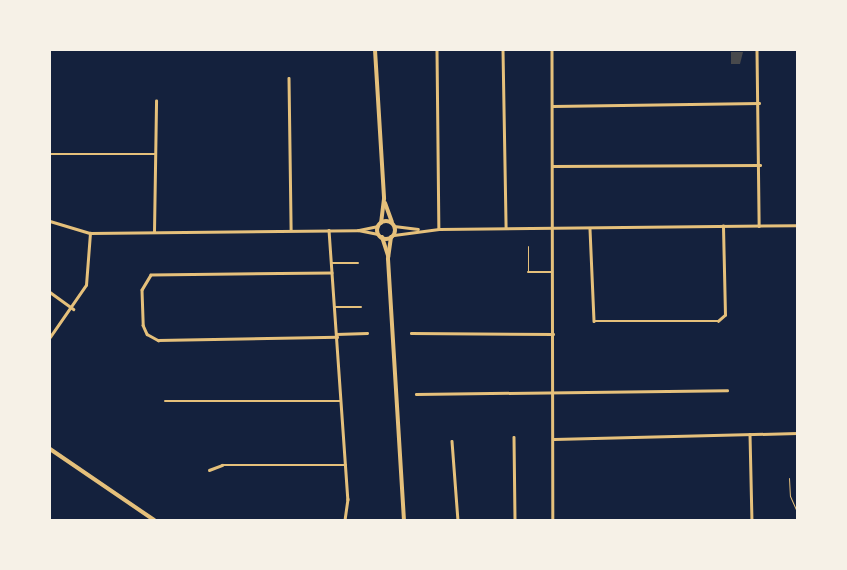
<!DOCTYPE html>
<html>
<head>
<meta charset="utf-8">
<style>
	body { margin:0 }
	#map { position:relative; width:847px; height:570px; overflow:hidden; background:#14213d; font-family:"Titillium Web",sans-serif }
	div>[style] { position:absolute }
	.building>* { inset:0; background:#48494c }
	.service>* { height:1px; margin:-0.5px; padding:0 0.5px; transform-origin:0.5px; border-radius:0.5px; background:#e5c07b }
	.minor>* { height:2.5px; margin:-1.25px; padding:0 1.25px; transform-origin:1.25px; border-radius:1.25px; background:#e5c07b }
	.tertiary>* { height:4px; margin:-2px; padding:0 2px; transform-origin:2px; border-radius:2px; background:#e5c07b }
	.tertiary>.ring { margin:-2px; padding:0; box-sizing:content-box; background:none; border:4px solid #e5c07b; border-radius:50% }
	span { translate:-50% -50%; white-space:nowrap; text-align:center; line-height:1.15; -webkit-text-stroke:4px #f6f1e7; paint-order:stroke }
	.frame { position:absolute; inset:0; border:51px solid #f6f1e7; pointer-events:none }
</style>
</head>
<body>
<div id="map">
	<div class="building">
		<i style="clip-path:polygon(731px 52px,743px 52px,740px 64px,731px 64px)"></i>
	</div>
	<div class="service">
		<i style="left:528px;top:246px;width:25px;rotate:90deg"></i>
		<i style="left:789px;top:478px;width:18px;rotate:87deg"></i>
		<i style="left:790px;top:496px;width:17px;rotate:66deg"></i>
	</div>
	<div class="minor">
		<i style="left:437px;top:50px;width:178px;rotate:89.4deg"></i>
		<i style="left:503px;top:50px;width:178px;rotate:89deg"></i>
		<i style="left:552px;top:50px;width:470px;rotate:89.9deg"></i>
		<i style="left:757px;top:50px;width:176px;rotate:89.3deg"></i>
		<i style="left:289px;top:78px;width:152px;rotate:89.2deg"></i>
		<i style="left:553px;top:106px;width:206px;rotate:-0.8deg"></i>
		<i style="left:50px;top:154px;width:105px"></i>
		<i style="left:552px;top:166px;width:208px;rotate:-0.3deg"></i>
		<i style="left:50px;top:221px;width:42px;rotate:16.7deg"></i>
		<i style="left:90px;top:233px;width:268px;rotate:-0.6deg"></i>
		<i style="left:358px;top:230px;width:20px;rotate:11deg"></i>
		<i style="left:394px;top:226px;width:24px;rotate:7deg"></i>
		<i style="left:590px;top:229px;width:92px;rotate:87.5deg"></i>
		<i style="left:594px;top:321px;width:124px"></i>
		<i style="left:718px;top:321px;width:9px;rotate:-41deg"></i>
		<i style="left:725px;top:315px;width:89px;rotate:-91.3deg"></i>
		<i style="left:329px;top:230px;width:270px;rotate:86deg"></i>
		<i style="left:348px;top:499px;width:21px;rotate:98deg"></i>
		<i style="left:359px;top:230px;width:19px;rotate:-12deg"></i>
		<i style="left:154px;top:232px;width:131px;rotate:-89.1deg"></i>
		<i style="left:394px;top:235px;width:45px;rotate:-7.6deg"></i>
		<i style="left:439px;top:229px;width:358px;rotate:-0.6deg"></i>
		<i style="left:332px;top:263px;width:26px"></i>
		<i style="left:528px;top:272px;width:24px"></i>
		<i style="left:332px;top:273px;width:181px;rotate:179.4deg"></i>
		<i style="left:151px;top:275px;width:17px;rotate:121deg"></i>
		<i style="left:142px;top:290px;width:35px;rotate:88deg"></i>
		<i style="left:143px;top:325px;width:10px;rotate:66deg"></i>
		<i style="left:147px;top:334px;width:13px;rotate:29deg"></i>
		<i style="left:158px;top:340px;width:179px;rotate:-1deg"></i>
		<i style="left:50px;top:292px;width:29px;rotate:36deg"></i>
		<i style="left:335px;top:307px;width:26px"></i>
		<i style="left:411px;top:333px;width:142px;rotate:0.4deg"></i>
		<i style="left:336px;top:334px;width:31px;rotate:-2deg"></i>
		<i style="left:50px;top:337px;width:63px;rotate:-55.3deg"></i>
		<i style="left:86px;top:285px;width:52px;rotate:-85.6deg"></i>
		<i style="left:416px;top:394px;width:311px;rotate:-0.7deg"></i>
		<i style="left:165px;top:401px;width:176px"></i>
		<i style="left:750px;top:434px;width:86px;rotate:88.7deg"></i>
		<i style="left:514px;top:437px;width:83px;rotate:89.3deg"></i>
		<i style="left:554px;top:439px;width:243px;rotate:-1.4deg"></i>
		<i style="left:452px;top:441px;width:79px;rotate:85.7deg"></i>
		<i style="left:209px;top:470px;width:14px;rotate:-21deg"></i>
		<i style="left:222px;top:465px;width:124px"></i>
	</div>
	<div class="tertiary">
		<i style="left:375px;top:50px;width:149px;rotate:86.5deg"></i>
		<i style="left:384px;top:199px;width:24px;rotate:97deg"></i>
		<i style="left:385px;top:203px;width:20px;rotate:70deg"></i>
		<i class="ring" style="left:377px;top:221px;width:14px;height:14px"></i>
		<i style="left:382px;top:237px;width:20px;rotate:72deg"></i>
		<i style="left:391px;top:237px;width:22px;rotate:98deg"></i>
		<i style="left:388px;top:259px;width:261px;rotate:86.5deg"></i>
		<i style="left:50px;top:449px;width:126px;rotate:34.3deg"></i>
	</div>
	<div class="frame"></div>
</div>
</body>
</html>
